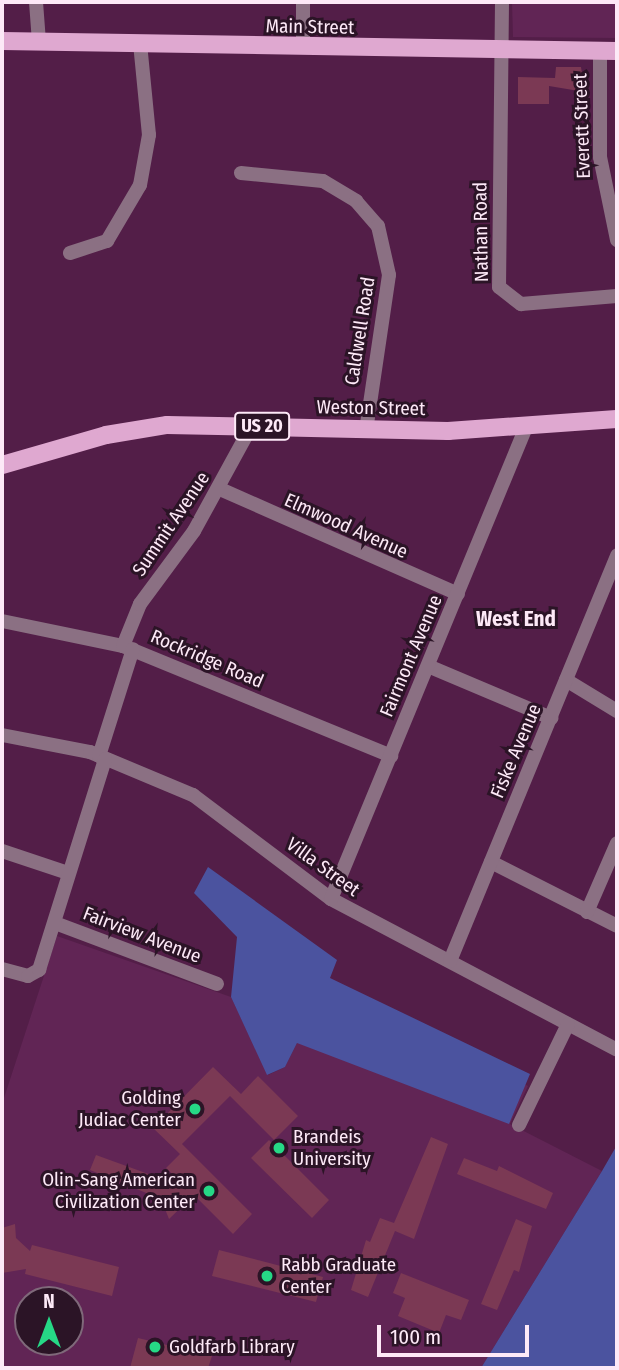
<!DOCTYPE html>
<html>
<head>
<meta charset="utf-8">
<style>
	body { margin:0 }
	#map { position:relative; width:619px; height:1370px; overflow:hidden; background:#531e48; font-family:"Fira Sans Condensed",sans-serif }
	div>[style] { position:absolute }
	.built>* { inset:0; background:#612555 }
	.green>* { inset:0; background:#4b539f }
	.building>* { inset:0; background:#7b3954 }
	.minor>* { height:14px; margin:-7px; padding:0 7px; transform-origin:7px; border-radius:7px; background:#8b7083 }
	.major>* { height:18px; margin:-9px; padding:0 9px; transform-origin:9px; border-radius:9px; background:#dfa8d0 }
	.dots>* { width:19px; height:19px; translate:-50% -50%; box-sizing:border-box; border:4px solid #2b1426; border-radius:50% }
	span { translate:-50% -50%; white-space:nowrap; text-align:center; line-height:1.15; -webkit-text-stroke:6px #2b1426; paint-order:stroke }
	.shield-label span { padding:2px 5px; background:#2b1426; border:2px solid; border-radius:5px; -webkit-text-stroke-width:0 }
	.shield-label { font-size:18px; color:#fde9f7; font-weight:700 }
	.street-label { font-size:19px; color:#fde9f7 }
	.poi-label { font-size:19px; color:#fde9f7 }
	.right { translate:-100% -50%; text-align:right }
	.left { translate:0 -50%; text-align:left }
	.neighbourhood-label { font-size:21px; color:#fde9f7; font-weight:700 }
	.frame { position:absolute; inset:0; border:4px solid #fde9f7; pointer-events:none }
	.north { position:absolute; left:14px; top:1286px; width:70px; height:70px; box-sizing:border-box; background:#2b1426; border:2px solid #7f697a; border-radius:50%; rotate:0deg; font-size:19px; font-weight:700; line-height:28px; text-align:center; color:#fde9f7 }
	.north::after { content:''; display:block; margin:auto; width:24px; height:32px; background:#26d886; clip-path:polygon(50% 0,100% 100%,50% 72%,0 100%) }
	.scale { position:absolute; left:377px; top:1325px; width:152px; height:32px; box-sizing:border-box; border:4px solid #fde9f7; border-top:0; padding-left:9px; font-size:21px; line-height:24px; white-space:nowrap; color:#fde9f7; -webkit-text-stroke:5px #2b1426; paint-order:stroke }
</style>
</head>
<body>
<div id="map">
	<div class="built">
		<i style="clip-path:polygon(512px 2px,617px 2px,617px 38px,513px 37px)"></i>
		<i style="clip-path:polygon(evenodd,57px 936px,231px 997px,268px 1075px,285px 1067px,330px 978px,528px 1086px,510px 1124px,602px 1171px,481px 1368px,2px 1368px,2px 1104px,57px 936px,28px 1300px,70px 1300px,70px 1342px,28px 1342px,28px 1300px)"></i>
	</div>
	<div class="green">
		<i style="clip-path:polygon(208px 867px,337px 960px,330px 978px,530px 1074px,509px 1124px,297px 1043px,285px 1067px,267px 1075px,231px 997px,237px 937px,194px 893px)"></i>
		<i style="clip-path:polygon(617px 1145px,617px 1368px,481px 1368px,602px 1171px)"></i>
	</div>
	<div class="building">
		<i style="clip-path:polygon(556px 67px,581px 67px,585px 92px,549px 86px,549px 104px,518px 104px,518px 77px,555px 78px)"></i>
		<i style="clip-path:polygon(213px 1067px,241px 1094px,258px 1076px,298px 1116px,274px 1140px,230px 1096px,182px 1144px,252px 1214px,233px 1234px,194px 1195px,169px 1219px,161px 1199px,90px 1170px,96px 1155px,187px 1188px,166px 1168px,180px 1154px,153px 1128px)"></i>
		<i style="clip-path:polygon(431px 1137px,448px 1144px,414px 1239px,395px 1231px,368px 1297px,351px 1290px,366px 1240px,370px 1242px,380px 1218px,394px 1223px)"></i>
		<i style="clip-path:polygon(269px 1140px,329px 1200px,312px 1218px,251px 1158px)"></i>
		<i style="clip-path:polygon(464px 1158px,497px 1171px,499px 1166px,553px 1193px,546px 1209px,457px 1174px)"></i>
		<i style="clip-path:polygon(516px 1219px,532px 1226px,519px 1272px,514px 1270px,497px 1310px,481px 1304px)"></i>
		<i style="clip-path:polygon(15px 1224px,16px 1238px,30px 1251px,32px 1245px,119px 1267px,112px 1296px,25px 1274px,26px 1269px,2px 1273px,2px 1228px)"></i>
		<i style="clip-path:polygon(219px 1250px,323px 1277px,316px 1302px,212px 1276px)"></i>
		<i style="clip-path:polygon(401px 1273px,469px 1300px,461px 1320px,446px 1315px,439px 1333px,398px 1316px,405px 1298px,393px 1293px)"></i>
		<i style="clip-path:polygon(138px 1338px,212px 1356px,208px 1368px,130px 1368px)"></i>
	</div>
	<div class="minor">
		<i style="left:36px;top:2px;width:40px;rotate:85.7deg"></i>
		<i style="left:502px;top:2px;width:285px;rotate:90.6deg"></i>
		<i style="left:499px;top:287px;width:28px;rotate:38deg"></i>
		<i style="left:521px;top:304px;width:96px;rotate:-4.8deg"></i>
		<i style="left:303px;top:47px;width:45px;rotate:-90deg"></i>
		<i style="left:600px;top:51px;width:106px;rotate:90deg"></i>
		<i style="left:600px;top:157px;width:85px;rotate:78.4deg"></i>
		<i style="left:241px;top:173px;width:82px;rotate:5.6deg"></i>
		<i style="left:323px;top:181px;width:39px;rotate:31deg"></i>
		<i style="left:356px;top:201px;width:33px;rotate:49deg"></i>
		<i style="left:378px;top:226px;width:50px;rotate:77.3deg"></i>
		<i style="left:389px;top:275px;width:157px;rotate:98.4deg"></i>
		<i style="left:70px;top:253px;width:39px;rotate:-18deg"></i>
		<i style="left:107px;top:241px;width:65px;rotate:-59.5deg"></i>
		<i style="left:140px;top:185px;width:51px;rotate:-79.8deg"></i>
		<i style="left:149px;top:135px;width:91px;rotate:-95.6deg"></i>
		<i style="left:220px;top:489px;width:260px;rotate:23.8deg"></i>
		<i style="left:2px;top:621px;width:124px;rotate:11.7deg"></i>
		<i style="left:123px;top:646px;width:290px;rotate:22.3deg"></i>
		<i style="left:123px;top:646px;width:45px;rotate:-68deg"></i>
		<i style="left:140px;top:604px;width:91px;rotate:-53.5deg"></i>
		<i style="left:194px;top:531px;width:121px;rotate:-61.3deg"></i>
		<i style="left:428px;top:666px;width:134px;rotate:22.9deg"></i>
		<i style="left:566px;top:680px;width:60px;rotate:31.3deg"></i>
		<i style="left:2px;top:735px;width:90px;rotate:10.9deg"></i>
		<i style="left:90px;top:752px;width:112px;rotate:22.7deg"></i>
		<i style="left:193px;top:795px;width:173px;rotate:37deg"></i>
		<i style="left:331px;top:899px;width:323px;rotate:27.8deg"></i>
		<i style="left:99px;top:756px;width:112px;rotate:-72.4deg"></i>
		<i style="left:2px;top:851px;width:70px;rotate:18.4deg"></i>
		<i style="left:491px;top:862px;width:141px;rotate:26.9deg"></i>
		<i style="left:331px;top:899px;width:511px;rotate:-67.55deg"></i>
		<i style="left:587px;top:912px;width:75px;rotate:-66.5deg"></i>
		<i style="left:55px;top:923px;width:173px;rotate:20.6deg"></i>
		<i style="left:450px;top:961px;width:439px;rotate:-67.6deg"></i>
		<i style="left:2px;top:969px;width:27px;rotate:15deg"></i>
		<i style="left:28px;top:976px;width:13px;rotate:-29deg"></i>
		<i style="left:39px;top:970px;width:221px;rotate:-72.6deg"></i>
		<i style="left:519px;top:1125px;width:112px;rotate:-64.1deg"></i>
	</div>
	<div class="major">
		<i style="left:2px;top:41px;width:615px;rotate:0.93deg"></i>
		<i style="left:2px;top:465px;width:108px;rotate:-16.1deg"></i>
		<i style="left:106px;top:435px;width:62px;rotate:-9.3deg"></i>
		<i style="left:167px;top:425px;width:281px;rotate:1.2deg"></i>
		<i style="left:448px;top:431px;width:169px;rotate:-4.1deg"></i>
	</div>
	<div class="dots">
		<i style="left:195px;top:1109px;background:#26d886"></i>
		<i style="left:279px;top:1148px;background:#26d886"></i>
		<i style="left:209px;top:1191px;background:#26d886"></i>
		<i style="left:267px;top:1276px;background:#26d886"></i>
		<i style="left:155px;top:1347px;background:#26d886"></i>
	</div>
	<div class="shield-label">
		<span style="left:262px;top:426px">US 20</span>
	</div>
	<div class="street-label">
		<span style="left:310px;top:27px;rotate:1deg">Main Street</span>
		<span style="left:582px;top:126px;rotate:-92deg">Everett Street</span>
		<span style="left:481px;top:232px;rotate:-91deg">Nathan Road</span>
		<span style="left:360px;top:331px;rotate:-81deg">Caldwell Road</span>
		<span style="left:371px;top:408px;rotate:1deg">Weston Street</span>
		<span style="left:171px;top:524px;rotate:-56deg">Summit Avenue</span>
		<span style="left:346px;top:526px;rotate:24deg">Elmwood Avenue</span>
		<span style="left:411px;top:656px;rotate:-67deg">Fairmont Avenue</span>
		<span style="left:207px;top:659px;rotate:23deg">Rockridge Road</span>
		<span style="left:516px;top:751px;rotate:-67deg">Fiske Avenue</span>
		<span style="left:323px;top:867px;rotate:36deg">Villa Street</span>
		<span style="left:142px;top:935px;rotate:21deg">Fairview Avenue</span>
	</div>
	<div class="poi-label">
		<span class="right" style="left:181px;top:1109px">Golding<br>Judiac Center</span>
		<span class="left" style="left:293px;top:1148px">Brandeis<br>University</span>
		<span class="right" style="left:195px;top:1191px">Olin-Sang American<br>Civilization Center</span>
		<span class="left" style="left:281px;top:1276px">Rabb Graduate<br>Center</span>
		<span class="left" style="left:169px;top:1347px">Goldfarb Library</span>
	</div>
	<div class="neighbourhood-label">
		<span style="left:516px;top:619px">West End</span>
	</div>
	<div class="frame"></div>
	<div class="north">N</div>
	<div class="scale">100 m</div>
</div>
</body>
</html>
